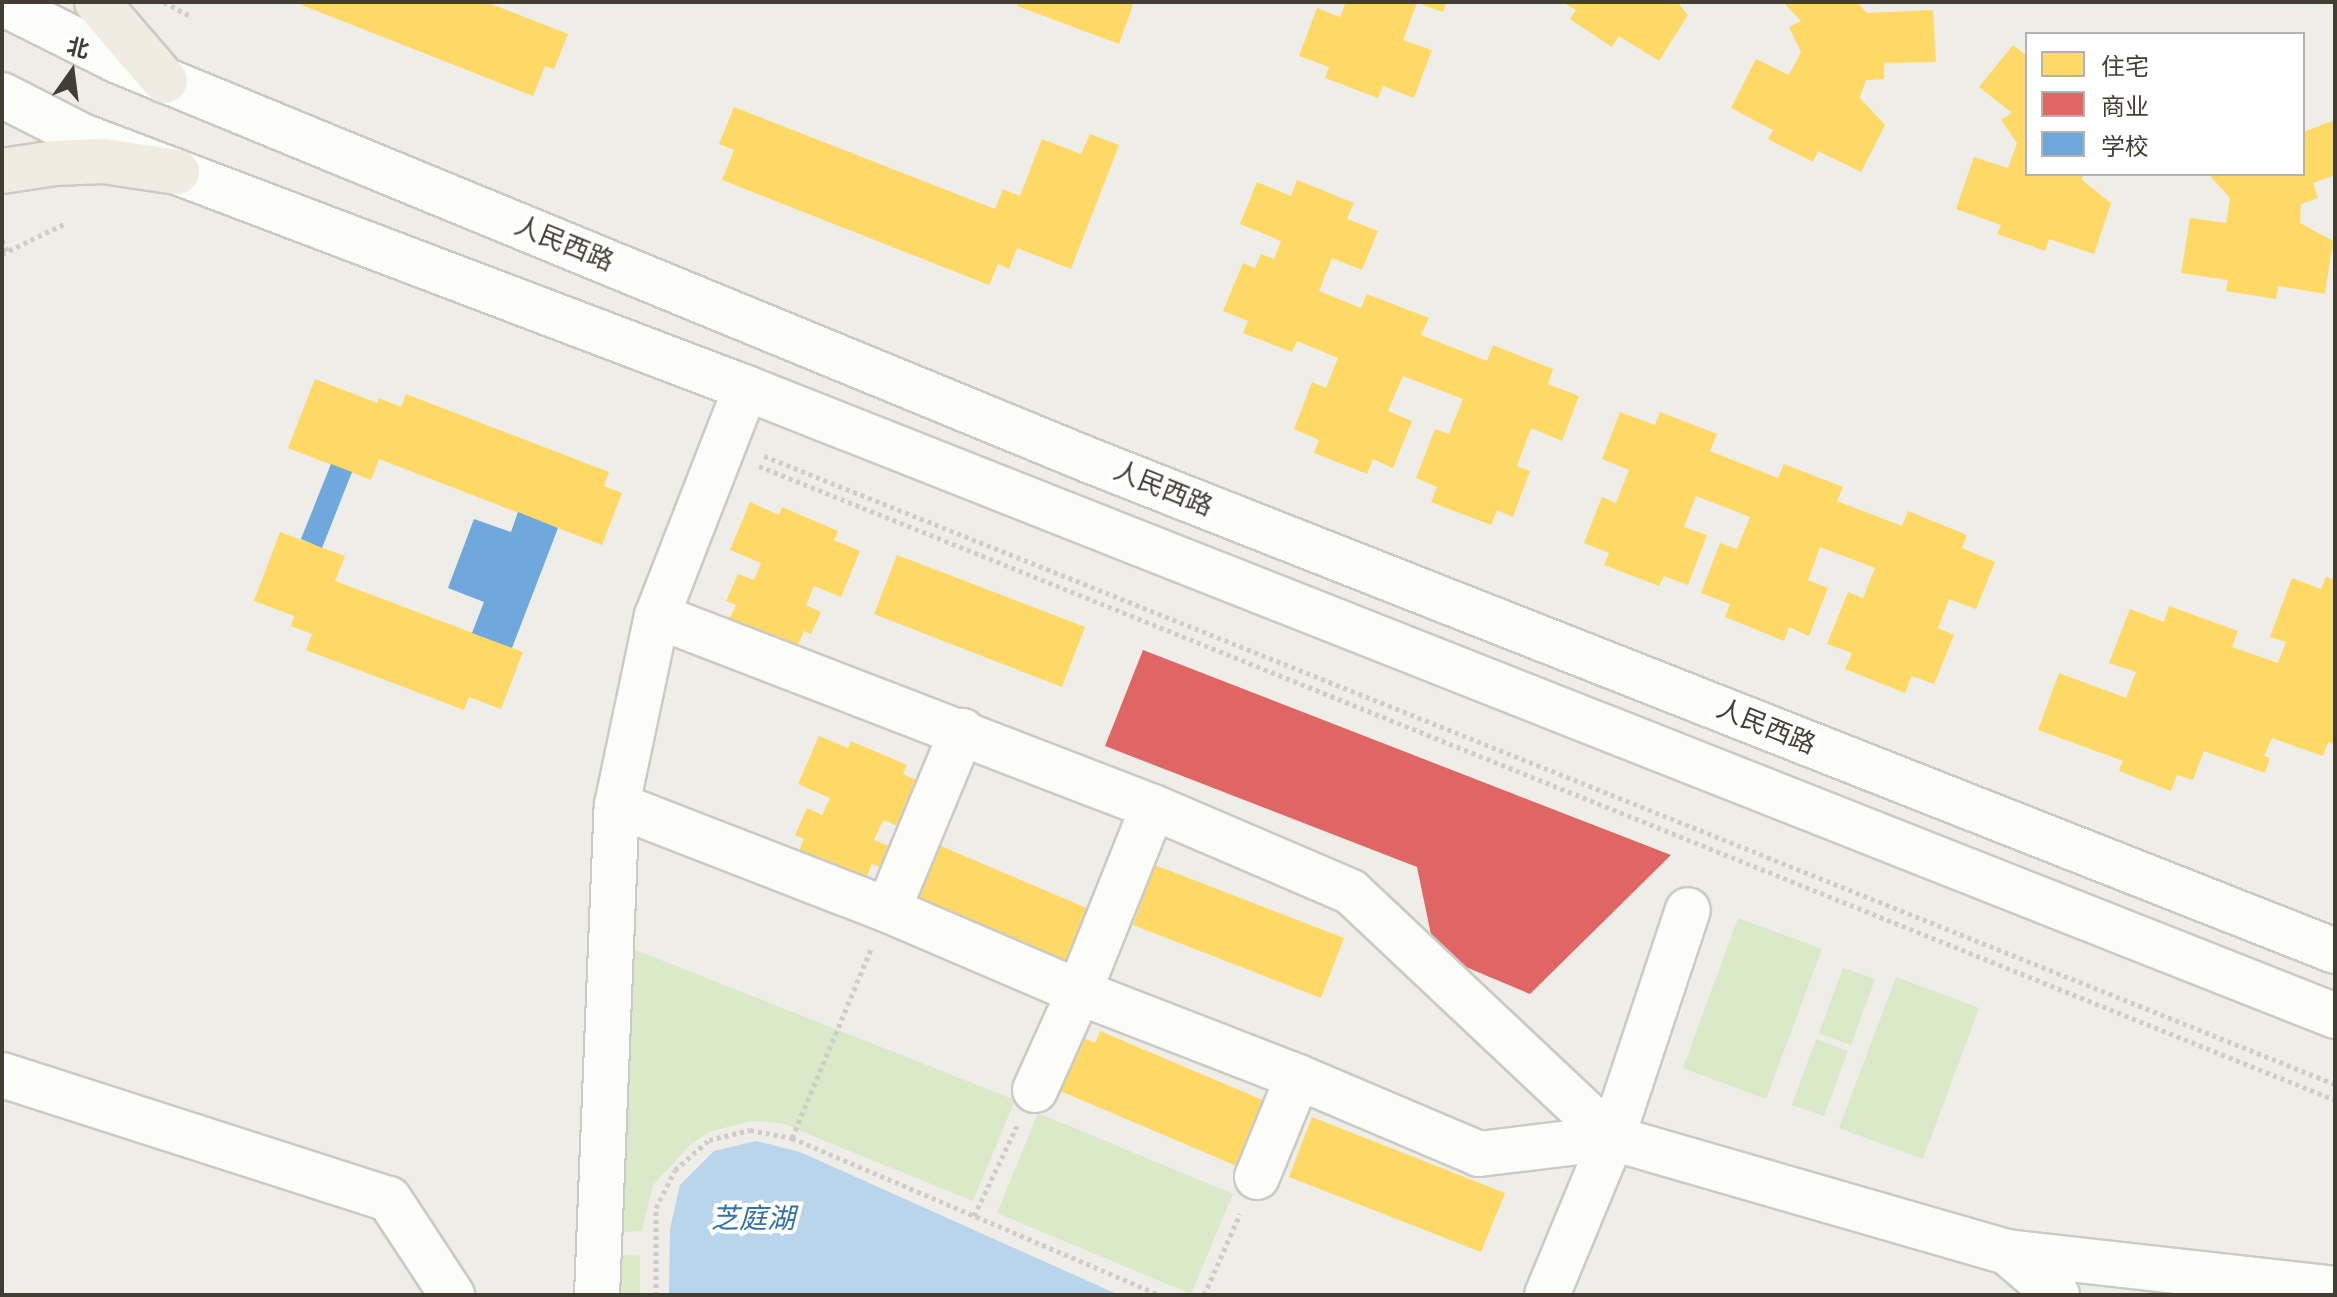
<!DOCTYPE html>
<html>
<head>
<meta charset="utf-8">
<style>
	body { margin:0 }
	#map { position:relative; width:2337px; height:1297px; overflow:hidden; background:#eeede7; font-family:Arial,"Noto Sans SC",sans-serif }
	div>[style] { position:absolute }
	.green>* { inset:0; background:#dae9c7 }
	.water>* { inset:0; background:#b8d5eb }
	.homes>* { inset:0; background:#ffd966 }
	.shops>* { inset:0; background:#e06666 }
	.schools>* { inset:0; background:#6fa8dc }
	.path>* { height:5px; margin-top:-2.5px; transform-origin:0; background:repeating-linear-gradient(90deg,#cfcdc9 0 4px,transparent 0 8px) }
	.roads { filter:drop-shadow(2px 0 #cccac5) drop-shadow(-2px 0 #cccac5) drop-shadow(0 2px #cccac5) drop-shadow(0 -2px #cccac5) }
	.minor>* { height:44px; margin:-22px; padding:0 22px; transform-origin:22px; border-radius:22px; background:#fcfcfb }
	.major>* { height:44px; margin:-22px; padding:0 22px; transform-origin:22px; border-radius:22px; background:#f0ece2 }
	span { translate:-50% -50%; white-space:nowrap; text-align:center; line-height:1.15; -webkit-text-stroke:8px #fff; paint-order:stroke }
	.street-label { font-size:26px; color:#433e34 }
	.water-label { font-size:28px; color:#3172ab; font-style:italic }
	.frame { position:absolute; inset:0; border:4px solid #433e34; pointer-events:none }
	.legend { position:absolute; left:2025px; top:32px; width:280px; height:144px; box-sizing:border-box; background:#fff; border:2px solid #b4b2ae; margin:0; padding:10px 14px; list-style:none; font-size:24px; color:#433e34 }
	.legend li { display:flex; align-items:center; gap:16px; height:40px }
	.legend b { width:40px; border:2px solid #b4b2ae }
	.north { position:absolute; left:32px; top:32px; width:80px; height:80px; -webkit-text-stroke:6px #fff; paint-order:stroke; rotate:14deg; font-size:22px; font-weight:700; line-height:32px; text-align:center; color:#433e34 }
	.north::after { content:''; display:block; margin:auto; width:28px; height:36px; background:#433e34; clip-path:polygon(50% 0,100% 100%,50% 72%,0 100%) }
</style>
</head>
<body>
<div id="map">
	<div class="green">
		<i style="clip-path:polygon(1738px 918px,1822px 949px,1766px 1099px,1683px 1068px)"></i>
		<i style="clip-path:polygon(618px 943px,1015px 1100px,973px 1201px,781px 1123px,752px 1121px,708px 1132px,690px 1145px,653px 1185px,642px 1231px,613px 1233px)"></i>
		<i style="clip-path:polygon(1843px 968px,1875px 979px,1851px 1045px,1819px 1033px)"></i>
		<i style="clip-path:polygon(1896px 977px,1979px 1008px,1923px 1159px,1839px 1128px)"></i>
		<i style="clip-path:polygon(1816px 1039px,1848px 1051px,1824px 1116px,1792px 1105px)"></i>
		<i style="clip-path:polygon(1038px 1113px,1233px 1194px,1191px 1294px,997px 1213px)"></i>
		<i style="clip-path:polygon(615px 1254px,640px 1256px,640px 1295px,614px 1295px)"></i>
	</div>
	<div class="water">
		<i style="clip-path:polygon(756px 1141px,800px 1152px,1119px 1295px,669px 1295px,670px 1229px,680px 1185px,714px 1151px)"></i>
	</div>
	<div class="homes">
		<i style="clip-path:polygon(294px 2px,486px 2px,568px 34px,554px 69px,545px 66px,533px 96px)"></i>
		<i style="clip-path:polygon(1018px 2px,1134px 2px,1119px 44px,1017px 6px)"></i>
		<i style="clip-path:polygon(1346px 2px,1447px 2px,1443px 12px,1417px 3px,1403px 40px,1432px 50px,1414px 98px,1383px 86px,1378px 98px,1325px 78px,1329px 67px,1299px 56px,1317px 8px,1340px 17px)"></i>
		<i style="clip-path:polygon(1562px 2px,1677px 2px,1688px 15px,1659px 61px,1619px 36px,1612px 47px,1570px 19px,1576px 10px)"></i>
		<i style="clip-path:polygon(1783px 2px,1857px 2px,1867px 13px,1933px 10px,1936px 62px,1884px 63px,1884px 79px,1866px 80px,1860px 98px,1885px 125px,1861px 172px,1818px 151px,1813px 162px,1768px 139px,1773px 130px,1731px 108px,1756px 59px,1789px 75px,1801px 52px,1789px 27px,1801px 21px)"></i>
		<i style="clip-path:polygon(2013px 45px,2027px 56px,2027px 174px,2083px 174px,2082px 180px,2111px 203px,2094px 254px,2049px 239px,2045px 251px,1997px 234px,2001px 225px,1956px 209px,1974px 157px,2008px 168px,2017px 143px,2001px 120px,2012px 113px,1979px 87px)"></i>
		<i style="clip-path:polygon(734px 107px,995px 209px,1003px 189px,1020px 196px,1042px 139px,1081px 154px,1090px 134px,1119px 145px,1071px 269px,1017px 248px,1009px 269px,998px 264px,989px 285px,722px 180px,734px 150px,719px 144px)"></i>
		<i style="clip-path:polygon(2335px 120px,2335px 175px,2313px 183px,2318px 198px,2301px 204px,2300px 223px,2333px 241px,2325px 294px,2278px 286px,2276px 299px,2226px 291px,2228px 280px,2181px 273px,2190px 218px,2226px 223px,2230px 198px,2211px 177px,2215px 174px,2303px 174px,2303px 132px)"></i>
		<i style="clip-path:polygon(1297px 180px,1354px 203px,1347px 219px,1378px 231px,1362px 270px,1332px 258px,1319px 291px,1361px 308px,1367px 294px,1429px 318px,1421px 335px,1487px 361px,1493px 345px,1553px 369px,1548px 384px,1579px 396px,1562px 441px,1531px 428px,1517px 466px,1530px 471px,1513px 517px,1497px 510px,1491px 525px,1431px 502px,1437px 487px,1416px 478px,1435px 429px,1449px 434px,1463px 399px,1403px 376px,1388px 411px,1412px 421px,1393px 468px,1373px 459px,1367px 474px,1314px 453px,1319px 440px,1294px 429px,1312px 382px,1326px 388px,1338px 358px,1297px 341px,1292px 352px,1243px 333px,1248px 321px,1223px 311px,1243px 263px,1255px 268px,1261px 254px,1274px 259px,1281px 241px,1240px 224px,1257px 182px,1291px 196px)"></i>
		<i style="clip-path:polygon(315px 379px,377px 403px,379px 398px,401px 407px,406px 394px,609px 472px,604px 486px,622px 493px,602px 545px,379px 459px,371px 480px,288px 448px)"></i>
		<i style="clip-path:polygon(1620px 412px,1655px 425px,1660px 412px,1717px 434px,1710px 451px,1778px 478px,1784px 464px,1843px 487px,1837px 501px,1902px 526px,1908px 511px,1967px 535px,1962px 548px,1995px 562px,1976px 609px,1949px 599px,1938px 628px,1954px 635px,1934px 684px,1912px 676px,1905px 693px,1845px 669px,1852px 653px,1827px 644px,1848px 592px,1863px 598px,1875px 568px,1820px 547px,1808px 580px,1828px 588px,1809px 636px,1789px 627px,1784px 641px,1725px 617px,1730px 604px,1701px 593px,1720px 543px,1737px 549px,1750px 517px,1696px 496px,1684px 527px,1707px 535px,1688px 585px,1664px 576px,1659px 586px,1604px 565px,1609px 553px,1584px 543px,1602px 497px,1616px 503px,1629px 470px,1602px 459px)"></i>
		<i style="clip-path:polygon(750px 502px,779px 515px,782px 507px,838px 531px,834px 540px,860px 551px,841px 597px,814px 586px,806px 605px,821px 612px,811px 634px,804px 631px,795px 651px,728px 622px,736px 605px,726px 601px,738px 574px,754px 580px,761px 563px,730px 550px)"></i>
		<i style="clip-path:polygon(280px 532px,345px 556px,335px 581px,523px 652px,501px 709px,469px 697px,464px 710px,306px 650px,312px 634px,291px 626px,294px 616px,254px 601px)"></i>
		<i style="clip-path:polygon(897px 555px,1085px 627px,1062px 687px,874px 614px)"></i>
		<i style="clip-path:polygon(2326px 577px,2335px 580px,2335px 744px,2328px 742px,2323px 756px,2272px 738px,2264px 756px,2270px 758px,2265px 773px,2204px 751px,2193px 780px,2177px 775px,2171px 791px,2119px 771px,2123px 761px,2038px 730px,2059px 673px,2126px 698px,2136px 672px,2109px 663px,2130px 609px,2164px 622px,2169px 606px,2238px 631px,2232px 647px,2278px 663px,2286px 642px,2270px 637px,2292px 578px,2321px 589px)"></i>
		<i style="clip-path:polygon(819px 736px,848px 748px,851px 741px,907px 765px,903px 774px,929px 786px,909px 831px,883px 820px,874px 840px,890px 846px,880px 867px,872px 864px,863px 885px,797px 856px,804px 839px,795px 835px,807px 808px,822px 815px,830px 798px,798px 784px)"></i>
		<i style="clip-path:polygon(927px 840px,1103px 915px,1080px 971px,904px 896px)"></i>
		<i style="clip-path:polygon(1155px 865px,1344px 938px,1321px 998px,1133px 925px)"></i>
		<i style="clip-path:polygon(1100px 1031px,1265px 1101px,1260px 1111px,1277px 1118px,1253px 1173px,1058px 1090px,1080px 1036px,1095px 1043px)"></i>
		<i style="clip-path:polygon(1312px 1117px,1505px 1193px,1481px 1252px,1289px 1177px)"></i>
	</div>
	<div class="shops">
		<i style="clip-path:polygon(1143px 650px,1671px 855px,1530px 994px,1435px 954px,1417px 867px,1105px 746px)"></i>
	</div>
	<div class="schools">
		<i style="clip-path:polygon(331px 464px,352px 472px,322px 548px,301px 539px)"></i>
		<i style="clip-path:polygon(518px 512px,558px 528px,512px 648px,472px 633px,484px 602px,448px 588px,474px 519px,511px 532px)"></i>
	</div>
	<div class="path">
		<i style="left:164px;top:2px;width:32px;rotate:28deg"></i>
		<i style="left:2px;top:240px;width:12px;rotate:66deg"></i>
		<i style="left:2px;top:254px;width:71px;rotate:-25.8deg"></i>
		<i style="left:764px;top:456px;width:1692px;rotate:21.79deg"></i>
		<i style="left:759px;top:466px;width:1699px;rotate:21.91deg"></i>
		<i style="left:792px;top:1138px;width:207px;rotate:-67.3deg"></i>
		<i style="left:974px;top:1216px;width:100px;rotate:-64.5deg"></i>
		<i style="left:656px;top:1295px;width:87px;rotate:-90deg"></i>
		<i style="left:656px;top:1208px;width:42px;rotate:-63.4deg"></i>
		<i style="left:675px;top:1170px;width:45px;rotate:-41.4deg"></i>
		<i style="left:709px;top:1140px;width:42px;rotate:-13.7deg"></i>
		<i style="left:750px;top:1130px;width:43px;rotate:10.8deg"></i>
		<i style="left:792px;top:1138px;width:400px;rotate:23.1deg"></i>
		<i style="left:1204px;top:1295px;width:89px;rotate:-66deg"></i>
	</div>
	<div class="roads">
		<div class="minor">
			<i style="left:2px;top:3px;width:127px;rotate:26.6deg"></i>
			<i style="left:116px;top:60px;width:1054px;rotate:22.36deg"></i>
			<i style="left:1091px;top:461px;width:1337px;rotate:21.5deg"></i>
			<i style="left:2px;top:95px;width:90px;rotate:27.1deg"></i>
			<i style="left:82px;top:136px;width:710px;rotate:20.78deg"></i>
			<i style="left:746px;top:388px;width:1709px;rotate:21.56deg"></i>
			<i style="left:657px;top:616px;width:532px;rotate:21.06deg"></i>
			<i style="left:1153px;top:807px;width:215px;rotate:23.2deg"></i>
			<i style="left:1351px;top:892px;width:359px;rotate:43.3deg"></i>
			<i style="left:1612px;top:1138px;width:411px;rotate:16.1deg"></i>
			<i style="left:2007px;top:1252px;width:330px;rotate:6.4deg"></i>
			<i style="left:617px;top:805px;width:291px;rotate:21.2deg"></i>
			<i style="left:888px;top:910px;width:208px;rotate:23.2deg"></i>
			<i style="left:1079px;top:992px;width:235px;rotate:21.2deg"></i>
			<i style="left:1298px;top:1077px;width:197px;rotate:23deg"></i>
			<i style="left:1479px;top:1154px;width:134px;rotate:-6.9deg"></i>
			<i style="left:888px;top:910px;width:194px;rotate:-67.5deg"></i>
			<i style="left:2px;top:1075px;width:406px;rotate:17.8deg"></i>
			<i style="left:389px;top:1199px;width:115px;rotate:56.7deg"></i>
			<i style="left:1035px;top:1090px;width:107px;rotate:-65.8deg"></i>
			<i style="left:1079px;top:992px;width:199px;rotate:-68.2deg"></i>
			<i style="left:1257px;top:1177px;width:108px;rotate:-67.7deg"></i>
			<i style="left:2007px;top:1252px;width:66px;rotate:40.7deg"></i>
			<i style="left:597px;top:1295px;width:490px;rotate:-87.7deg"></i>
			<i style="left:617px;top:805px;width:193px;rotate:-78.1deg"></i>
			<i style="left:657px;top:616px;width:245px;rotate:-68.7deg"></i>
			<i style="left:1547px;top:1295px;width:170px;rotate:-67.5deg"></i>
			<i style="left:1612px;top:1138px;width:240px;rotate:-71.6deg"></i>
		</div>
		<div class="major">
			<i style="left:97px;top:2px;width:104px;rotate:49.3deg"></i>
			<i style="left:2px;top:171px;width:54px;rotate:-8.6deg"></i>
			<i style="left:55px;top:163px;width:48px;rotate:-2.4deg"></i>
			<i style="left:103px;top:161px;width:75px;rotate:8.5deg"></i>
		</div>
	</div>
	<div class="street-label">
		<span style="left:564px;top:244px;rotate:22deg">人民西路</span>
		<span style="left:1163px;top:489px;rotate:22deg">人民西路</span>
		<span style="left:1766px;top:727px;rotate:22deg">人民西路</span>
	</div>
	<div class="water-label">
		<span style="left:753px;top:1219px">芝庭湖</span>
	</div>
	<div class="frame"></div>
	<ul class="legend">
	<li><b style="height:22px;background:#ffd966"></b>住宅</li>
	<li><b style="height:22px;background:#e06666"></b>商业</li>
	<li><b style="height:22px;background:#6fa8dc"></b>学校</li>
	</ul>
	<div class="north">北</div>
</div>
</body>
</html>
